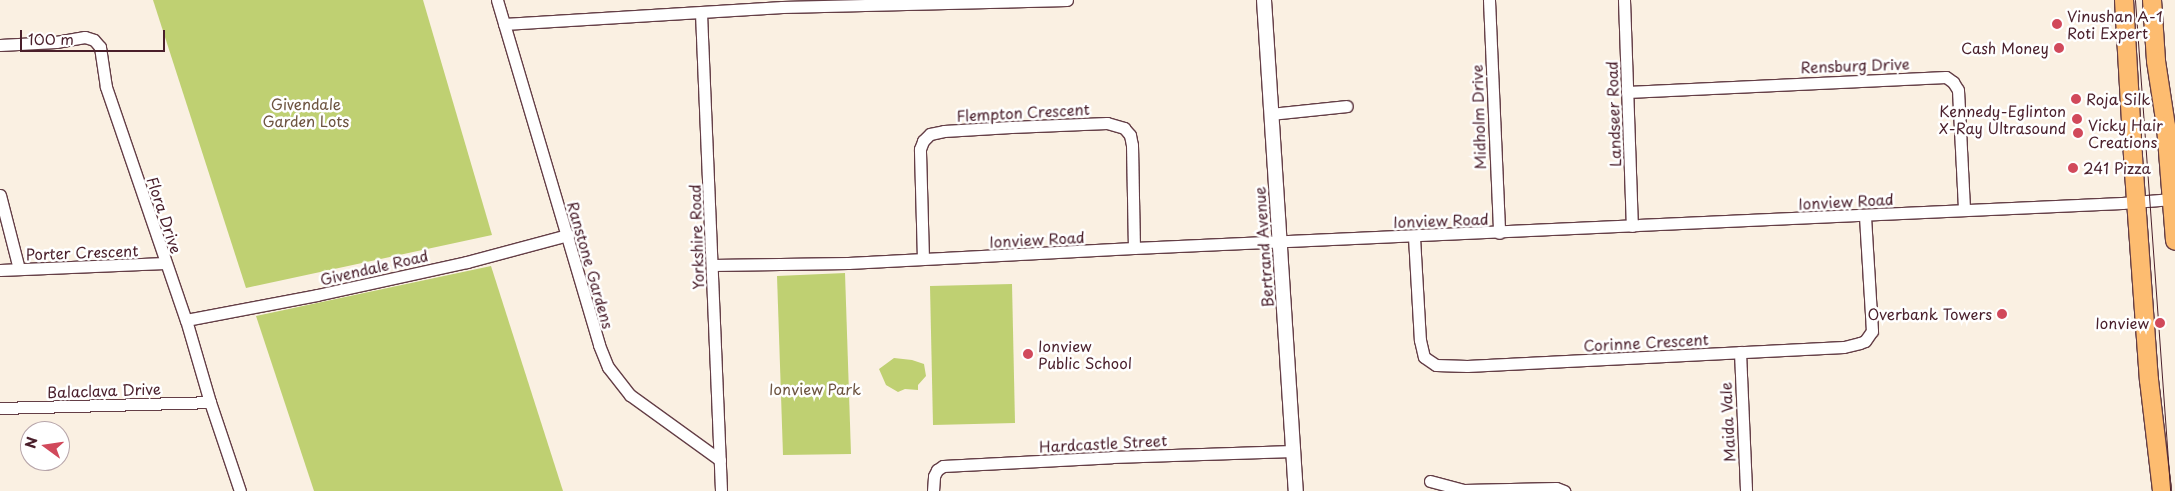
<!DOCTYPE html>
<html>
<head>
<meta charset="utf-8">
<style>
	body { margin:0 }
	#map { position:relative; width:2175px; height:491px; overflow:hidden; background:#faf0e2; font-family:"Playpen Sans",sans-serif }
	div>[style] { position:absolute }
	.green>* { inset:0; background:#bfd072 }
	.roads { filter:drop-shadow(1px 0 #643e46) drop-shadow(-1px 0 #643e46) drop-shadow(0 1px #643e46) drop-shadow(0 -1px #643e46) }
	.minor>* { height:11px; margin:-5.5px; padding:0 5.5px; transform-origin:5.5px; border-radius:5.5px; background:#fff }
	.tertiary>* { height:14px; margin:-7px; padding:0 7px; transform-origin:7px; border-radius:7px; background:#fff }
	.primary>* { height:18px; margin:-9px; padding:0 9px; transform-origin:9px; border-radius:9px; background:#fdbc70 }
	.tram>* { height:1px; margin:-0.5px; padding:0 0.5px; transform-origin:0.5px; border-radius:0.5px; background:#4a1f2b }
	.dots>* { width:14px; height:14px; translate:-50% -50%; box-sizing:border-box; border:2px solid #fff; border-radius:50% }
	span { translate:-50% -50%; white-space:nowrap; text-align:center; line-height:1.15; -webkit-text-stroke:5px #fff; paint-order:stroke }
	.poi-label { font-size:15px; color:#4a1f2b }
	.left { translate:0 -50%; text-align:left }
	.right { translate:-100% -50%; text-align:right }
	.street-label { font-size:15px; color:#4a1f2b }
	.park-label { font-size:15px; color:#6d5440 }
	.north { position:absolute; left:20px; top:421px; width:50px; height:50px; box-sizing:border-box; background:#fff; border:1px solid #b7a5aa; border-radius:50%; rotate:284deg; font-size:14px; font-weight:700; line-height:20px; text-align:center; color:#4a1f2b }
	.north::after { content:''; display:block; margin:auto; width:18px; height:22px; background:#d1495b; clip-path:polygon(50% 0,100% 100%,50% 72%,0 100%) }
	.scale { position:absolute; left:20px; top:30px; width:145px; height:22px; box-sizing:border-box; border:2px solid #4a1f2b; border-top:0; padding-left:6px; font-size:15px; line-height:18px; white-space:nowrap; color:#4a1f2b; -webkit-text-stroke:4px #fff; paint-order:stroke }
</style>
</head>
<body>
<div id="map">
	<div class="green">
		<i style="clip-path:polygon(153px 0,423px 0,492px 235px,246px 288px)"></i>
		<i style="clip-path:polygon(491px 266px,563px 491px,314px 491px,256px 316px)"></i>
		<i style="clip-path:polygon(845px 273px,851px 454px,783px 455px,777px 276px)"></i>
		<i style="clip-path:polygon(1012px 284px,1015px 423px,933px 425px,930px 286px)"></i>
		<i style="clip-path:polygon(894px 358px,912px 360px,924px 364px,926px 376px,918px 385px,918px 390px,905px 389px,898px 392px,886px 385px,879px 369px)"></i>
	</div>
	<div class="roads">
		<div class="minor">
			<i style="left:497px;top:0;width:360px;rotate:73.5deg"></i>
			<i style="left:599px;top:345px;width:24px;rotate:68deg"></i>
			<i style="left:608px;top:367px;width:36px;rotate:52deg"></i>
			<i style="left:630px;top:395px;width:111px;rotate:35.8deg"></i>
			<i style="left:1489px;top:0;width:233px;rotate:87.5deg"></i>
			<i style="left:1624px;top:0;width:226px;rotate:88deg"></i>
			<i style="left:701px;top:13px;width:478px;rotate:87.6deg"></i>
			<i style="left:504px;top:24px;width:279px;rotate:-3.5deg"></i>
			<i style="left:782px;top:7px;width:285px;rotate:-1.4deg"></i>
			<i style="left:0;top:45px;width:56px;rotate:-3.1deg"></i>
			<i style="left:56px;top:42px;width:29px;rotate:-10deg"></i>
			<i style="left:85px;top:37px;width:9px;rotate:18deg"></i>
			<i style="left:94px;top:40px;width:9px;rotate:49deg"></i>
			<i style="left:100px;top:47px;width:40px;rotate:81.5deg"></i>
			<i style="left:106px;top:87px;width:246px;rotate:71.1deg"></i>
			<i style="left:186px;top:320px;width:85px;rotate:73.7deg"></i>
			<i style="left:210px;top:402px;width:94px;rotate:71.4deg"></i>
			<i style="left:1627px;top:92px;width:319px;rotate:-2.7deg"></i>
			<i style="left:1946px;top:77px;width:9px;rotate:36deg"></i>
			<i style="left:1953px;top:82px;width:9px;rotate:58deg"></i>
			<i style="left:1958px;top:90px;width:120px;rotate:87.1deg"></i>
			<i style="left:1271px;top:114px;width:76px;rotate:-6deg"></i>
			<i style="left:0;top:195px;width:76px;rotate:75.6deg"></i>
			<i style="left:1414px;top:237px;width:103px;rotate:86.7deg"></i>
			<i style="left:1420px;top:340px;width:17px;rotate:77deg"></i>
			<i style="left:1424px;top:357px;width:14px;rotate:34deg"></i>
			<i style="left:1436px;top:365px;width:31px;rotate:2deg"></i>
			<i style="left:1467px;top:366px;width:377px;rotate:-2.9deg"></i>
			<i style="left:1844px;top:347px;width:16px;rotate:-14deg"></i>
			<i style="left:1860px;top:343px;width:5px;rotate:-22deg"></i>
			<i style="left:1865px;top:341px;width:12px;rotate:-55deg"></i>
			<i style="left:1872px;top:331px;width:116px;rotate:-93.5deg"></i>
			<i style="left:923px;top:259px;width:110px;rotate:-91.6deg"></i>
			<i style="left:920px;top:149px;width:9px;rotate:-69deg"></i>
			<i style="left:923px;top:141px;width:10px;rotate:-45deg"></i>
			<i style="left:930px;top:134px;width:14px;rotate:-12deg"></i>
			<i style="left:944px;top:131px;width:67px;rotate:-3.4deg"></i>
			<i style="left:1011px;top:127px;width:96px;rotate:-2.4deg"></i>
			<i style="left:1107px;top:123px;width:18px;rotate:16deg"></i>
			<i style="left:1124px;top:128px;width:9px;rotate:49deg"></i>
			<i style="left:1130px;top:135px;width:10px;rotate:79deg"></i>
			<i style="left:1132px;top:145px;width:103px;rotate:88.9deg"></i>
			<i style="left:712px;top:265px;width:136px;rotate:-0.8deg"></i>
			<i style="left:848px;top:263px;width:286px;rotate:-3deg"></i>
			<i style="left:1134px;top:248px;width:989px;rotate:-2.61deg"></i>
			<i style="left:2122px;top:203px;width:50px;rotate:-4.6deg"></i>
			<i style="left:0;top:270px;width:165px;rotate:-2.4deg"></i>
			<i style="left:186px;top:320px;width:133px;rotate:-10.8deg"></i>
			<i style="left:317px;top:295px;width:154px;rotate:-12.4deg"></i>
			<i style="left:467px;top:262px;width:105px;rotate:-15deg"></i>
			<i style="left:1740px;top:352px;width:139px;rotate:87.5deg"></i>
			<i style="left:0;top:408px;width:210px;rotate:-1.6deg"></i>
			<i style="left:1430px;top:481px;width:35px;rotate:15deg"></i>
			<i style="left:1464px;top:490px;width:92px;rotate:-1.2deg"></i>
			<i style="left:1556px;top:488px;width:9px;rotate:21deg"></i>
			<i style="left:933px;top:491px;width:15px;rotate:-86deg"></i>
			<i style="left:934px;top:476px;width:7px;rotate:-63deg"></i>
			<i style="left:937px;top:470px;width:7px;rotate:-34deg"></i>
			<i style="left:943px;top:466px;width:169px;rotate:-3deg"></i>
			<i style="left:1112px;top:457px;width:181px;rotate:-1.9deg"></i>
		</div>
		<div class="tertiary">
			<i style="left:1264px;top:0;width:492px;rotate:86.3deg"></i>
		</div>
		<div class="primary">
			<i style="left:2124px;top:0;width:172px;rotate:86.7deg"></i>
			<i style="left:2134px;top:172px;width:209px;rotate:85.9deg"></i>
			<i style="left:2149px;top:380px;width:112px;rotate:83.3deg"></i>
			<i style="left:2152px;top:0;width:61px;rotate:86.2deg"></i>
			<i style="left:2156px;top:61px;width:66px;rotate:81.3deg"></i>
			<i style="left:2166px;top:126px;width:115px;rotate:85.5deg"></i>
		</div>
	</div>
	<div class="tram">
		<i style="left:2135px;top:0;width:492px;rotate:85.9deg"></i>
	</div>
	<div class="dots">
		<i style="left:2057px;top:24px;background:#d1495b"></i>
		<i style="left:2059px;top:48px;background:#d1495b"></i>
		<i style="left:2076px;top:99px;background:#d1495b"></i>
		<i style="left:2077px;top:119px;background:#d1495b"></i>
		<i style="left:2078px;top:133px;background:#d1495b"></i>
		<i style="left:2073px;top:168px;background:#d1495b"></i>
		<i style="left:2002px;top:314px;background:#d1495b"></i>
		<i style="left:2160px;top:323px;background:#d1495b"></i>
		<i style="left:1028px;top:354px;background:#d1495b"></i>
	</div>
	<div class="poi-label">
		<span class="left" style="left:2067px;top:24px">Vinushan A-1<br>Roti Expert</span>
		<span class="right" style="left:2049px;top:48px">Cash Money</span>
		<span class="left" style="left:2086px;top:99px">Roja Silk</span>
		<span class="right" style="left:2066px;top:119px">Kennedy-Eglinton<br>X-Ray Ultrasound</span>
		<span class="left" style="left:2088px;top:133px">Vicky Hair<br>Creations</span>
		<span class="left" style="left:2083px;top:168px">241 Pizza</span>
		<span class="right" style="left:1992px;top:314px">Overbank Towers</span>
		<span class="right" style="left:2149px;top:323px">Ionview</span>
		<span class="left" style="left:1038px;top:354px">Ionview<br>Public School</span>
	</div>
	<div class="street-label">
		<span style="left:1855px;top:65px;rotate:-2deg">Rensburg Drive</span>
		<span style="left:1023px;top:112px;rotate:-3deg">Flempton Crescent</span>
		<span style="left:1613px;top:114px;rotate:-92deg">Landseer Road</span>
		<span style="left:1478px;top:117px;rotate:-92deg">Midholm Drive</span>
		<span style="left:1846px;top:201px;rotate:-3deg">Ionview Road</span>
		<span style="left:165px;top:215px;rotate:72deg">Flora Drive</span>
		<span style="left:1441px;top:220px;rotate:-2deg">Ionview Road</span>
		<span style="left:696px;top:237px;rotate:-92deg">Yorkshire Road</span>
		<span style="left:1037px;top:239px;rotate:-3deg">Ionview Road</span>
		<span style="left:1263px;top:247px;rotate:-94deg">Bertrand Avenue</span>
		<span style="left:82px;top:252px;rotate:-2deg">Porter Crescent</span>
		<span style="left:591px;top:265px;rotate:74deg">Ranstone Gardens</span>
		<span style="left:374px;top:267px;rotate:-13deg">Givendale Road</span>
		<span style="left:1646px;top:342px;rotate:-3deg">Corinne Crescent</span>
		<span style="left:104px;top:390px;rotate:-2deg">Balaclava Drive</span>
		<span style="left:1727px;top:422px;rotate:-93deg">Maida Vale</span>
		<span style="left:1103px;top:443px;rotate:-3deg">Hardcastle Street</span>
	</div>
	<div class="park-label">
		<span style="left:306px;top:112px">Givendale<br>Garden Lots</span>
		<span style="left:815px;top:389px">Ionview Park</span>
	</div>
	<div class="north">N</div>
	<div class="scale">100 m</div>
</div>
</body>
</html>
